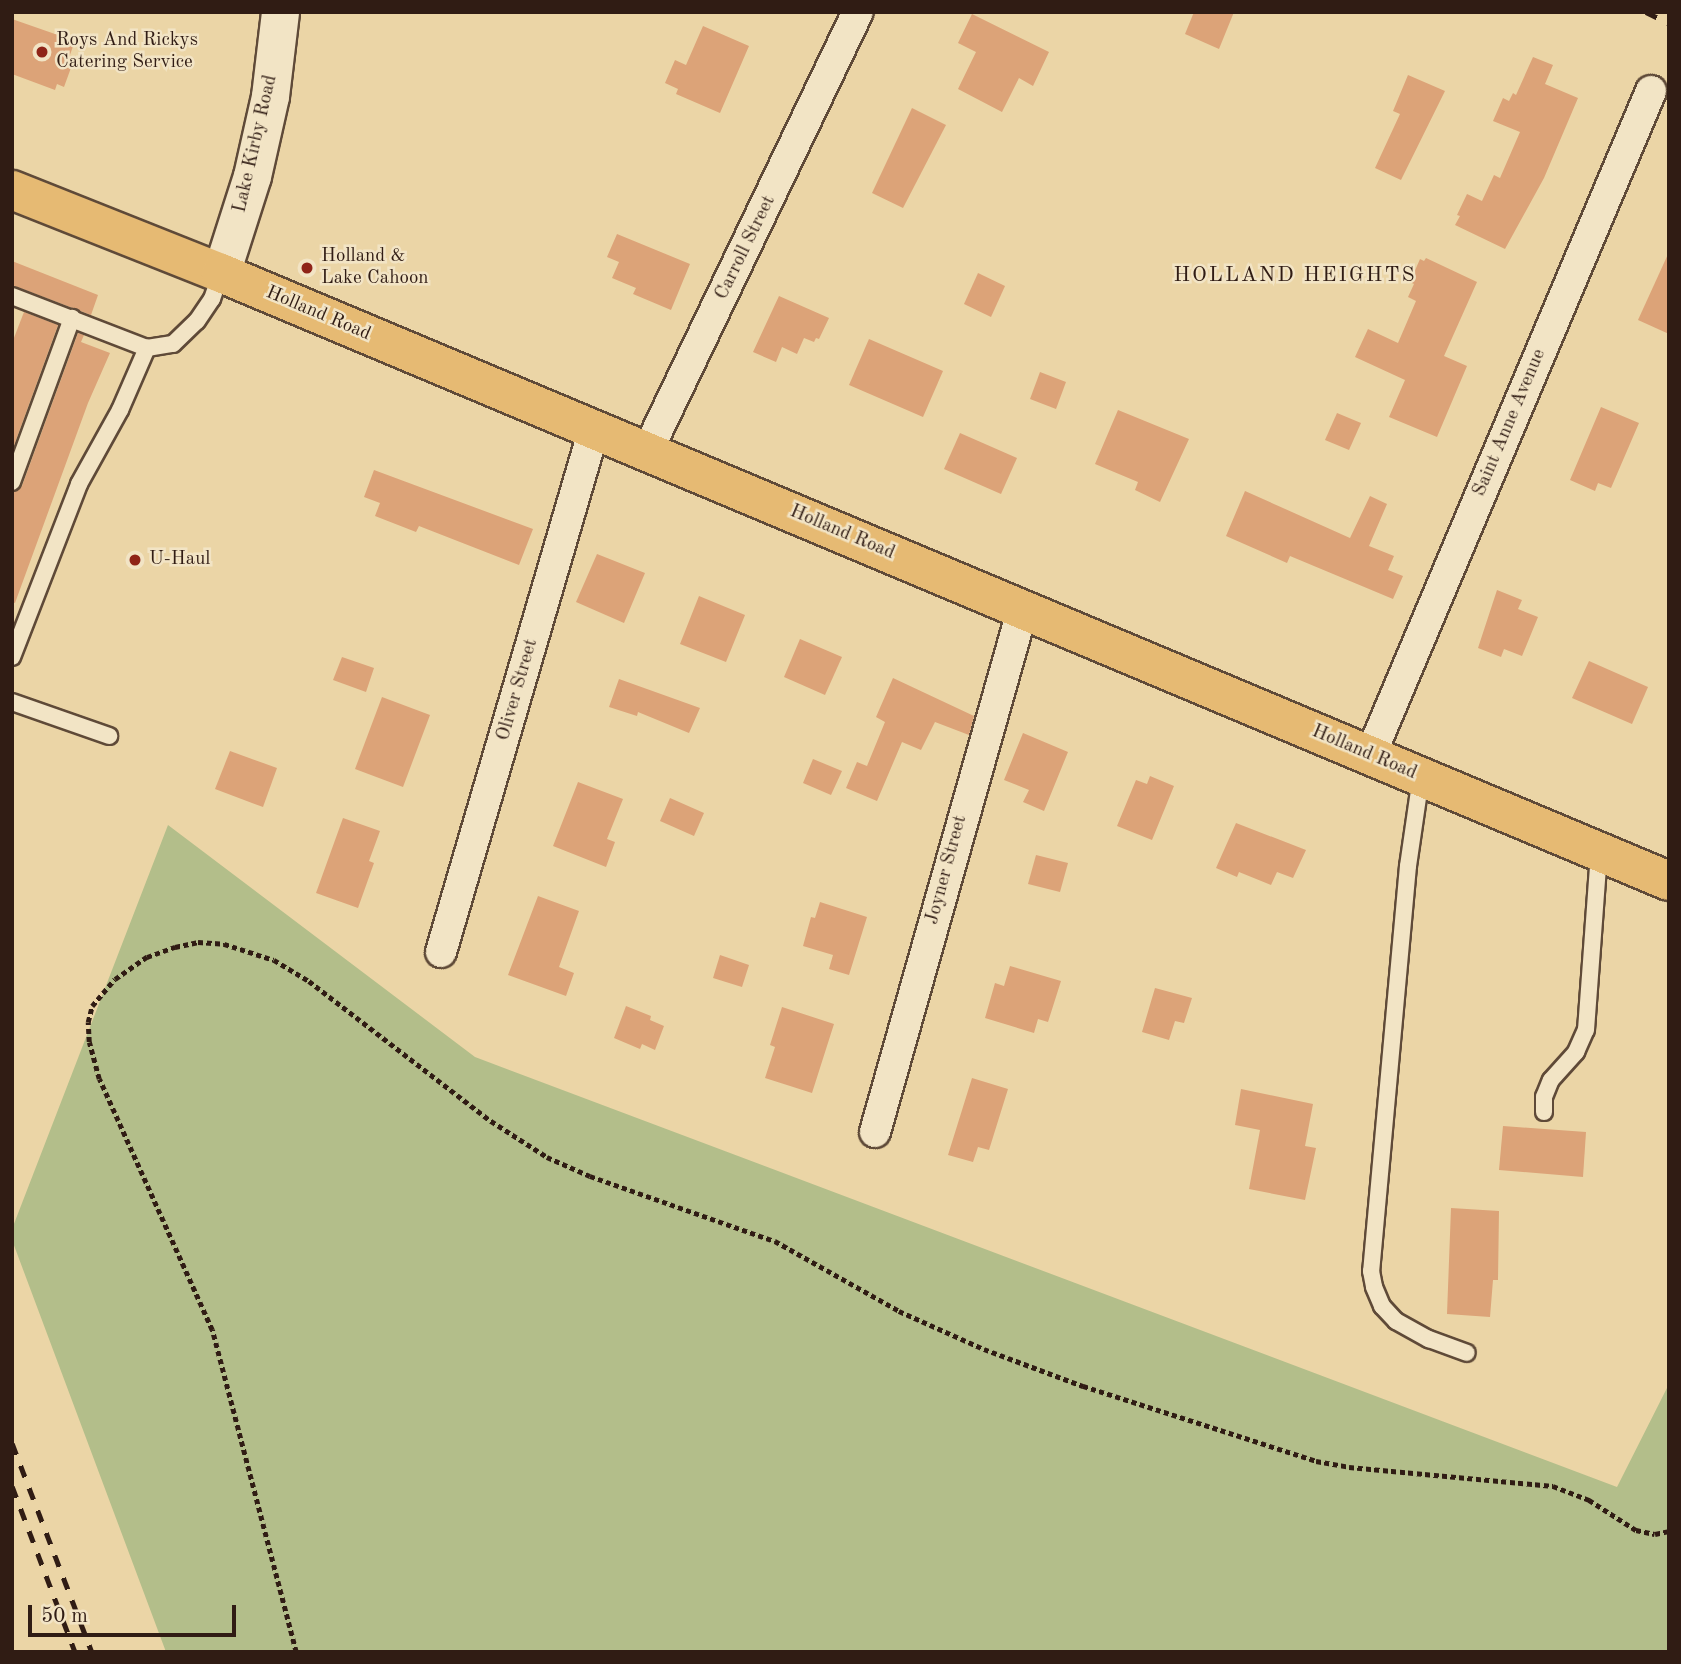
<!DOCTYPE html>
<html>
<head>
<meta charset="utf-8">
<style>
	body { margin:0 }
	#map { position:relative; width:1681px; height:1664px; overflow:hidden; background:#ebd5a6; font-family:"Old Standard TT",serif }
	div>[style] { position:absolute }
	.green>* { inset:0; background:#b3be8a }
	.building>* { inset:0; background:#dca378 }
	.path>* { height:4.5px; margin-top:-2.25px; transform-origin:0; background:repeating-linear-gradient(90deg,#301c14 0 5px,transparent 0 8.5px) }
	.roads { filter:drop-shadow(2px 0 #5f4a38) drop-shadow(-2px 0 #5f4a38) drop-shadow(0 2px #5f4a38) drop-shadow(0 -2px #5f4a38) }
	.service>* { height:16px; margin:-8px; padding:0 8px; transform-origin:8px; border-radius:8px; background:#f2e4c5 }
	.minor>* { height:30px; margin:-15px; padding:0 15px; transform-origin:15px; border-radius:15px; background:#f2e4c5 }
	.tertiary>* { height:37px; margin:-18.5px; padding:0 18.5px; transform-origin:18.5px; border-radius:18.5px; background:#f2e4c5 }
	.primary>* { height:38px; margin:-19px; padding:0 19px; transform-origin:19px; border-radius:19px; background:#e6ba73 }
	.rail>* { height:5px; margin-top:-2.5px; transform-origin:0; background:repeating-linear-gradient(90deg,#301c14 0 12px,transparent 0 24px) }
	.dots>* { width:19px; height:19px; translate:-50% -50%; box-sizing:border-box; border:4px solid #f2e4c5; border-radius:50% }
	span { translate:-50% -50%; white-space:nowrap; text-align:center; line-height:1.15; -webkit-text-stroke:5px #f2e4c5; paint-order:stroke }
	.poi-label { font-size:19px; color:#301c14 }
	.left { translate:0 -50%; text-align:left }
	.street-label { font-size:19px; color:#301c14 }
	.neighbourhood-label { font-size:21px; color:#301c14; letter-spacing:2px }
	.frame { position:absolute; inset:0; border:14px solid #301c14; pointer-events:none }
	.scale { position:absolute; left:28px; top:1605px; width:208px; height:32px; box-sizing:border-box; border:4px solid #301c14; border-top:0; padding-left:9px; font-size:21px; line-height:24px; white-space:nowrap; color:#301c14; -webkit-text-stroke:5px #f2e4c5; paint-order:stroke }
</style>
</head>
<body>
<div id="map">
	<div class="green">
		<i style="clip-path:polygon(168px 825px,475px 1057px,1617px 1487px,1669px 1384px,1669px 1652px,166px 1652px,12px 1240px,12px 1229px)"></i>
	</div>
	<div class="building">
		<i style="clip-path:polygon(1194px 12px,1234px 12px,1219px 49px,1185px 34px)"></i>
		<i style="clip-path:polygon(972px 14px,1049px 52px,1033px 86px,1019px 78px,1002px 112px,958px 89px,976px 52px,958px 43px)"></i>
		<i style="clip-path:polygon(12px 19px,75px 41px,67px 63px,72px 65px,64px 87px,57px 84px,55px 90px,12px 74px)"></i>
		<i style="clip-path:polygon(703px 26px,749px 46px,720px 113px,676px 94px,678px 89px,665px 83px,675px 60px,686px 65px)"></i>
		<i style="clip-path:polygon(1533px 57px,1553px 65px,1545px 84px,1578px 98px,1544px 178px,1505px 249px,1455px 225px,1460px 216px,1457px 215px,1467px 194px,1482px 201px,1494px 175px,1500px 178px,1520px 132px,1493px 121px,1503px 98px,1509px 101px,1513px 93px,1516px 95px)"></i>
		<i style="clip-path:polygon(1408px 75px,1445px 91px,1401px 180px,1375px 168px,1400px 114px,1393px 111px)"></i>
		<i style="clip-path:polygon(912px 108px,946px 125px,903px 208px,872px 193px)"></i>
		<i style="clip-path:polygon(617px 234px,690px 264px,671px 310px,633px 294px,636px 288px,612px 278px,619px 262px,607px 257px)"></i>
		<i style="clip-path:polygon(1669px 252px,1669px 334px,1638px 320px)"></i>
		<i style="clip-path:polygon(1426px 258px,1477px 282px,1444px 356px,1467px 366px,1437px 437px,1389px 417px,1405px 380px,1355px 357px,1368px 329px,1398px 343px,1416px 301px,1408px 297px,1414px 284px,1410px 282px,1420px 259px,1424px 261px)"></i>
		<i style="clip-path:polygon(12px 261px,98px 295px,91px 315px,12px 285px)"></i>
		<i style="clip-path:polygon(978px 273px,1005px 286px,991px 317px,964px 304px)"></i>
		<i style="clip-path:polygon(779px 296px,829px 318px,819px 339px,816px 338px,814px 342px,804px 338px,797px 354px,782px 347px,776px 362px,753px 352px)"></i>
		<i style="clip-path:polygon(24px 312px,58px 325px,12px 451px,12px 343px)"></i>
		<i style="clip-path:polygon(78px 333px,84px 335px,81px 342px,110px 353px,88px 403px,15px 603px,12px 602px,12px 492px,22px 486px)"></i>
		<i style="clip-path:polygon(869px 339px,943px 371px,923px 417px,849px 385px)"></i>
		<i style="clip-path:polygon(1040px 372px,1066px 382px,1056px 409px,1030px 399px)"></i>
		<i style="clip-path:polygon(1601px 407px,1639px 423px,1611px 488px,1598px 483px,1595px 491px,1570px 480px)"></i>
		<i style="clip-path:polygon(1118px 410px,1189px 439px,1160px 502px,1135px 490px,1138px 482px,1095px 464px)"></i>
		<i style="clip-path:polygon(1337px 413px,1361px 423px,1349px 450px,1325px 440px)"></i>
		<i style="clip-path:polygon(960px 433px,1017px 458px,1001px 494px,944px 469px)"></i>
		<i style="clip-path:polygon(374px 470px,533px 529px,519px 565px,419px 526px,416px 532px,375px 516px,380px 503px,364px 497px)"></i>
		<i style="clip-path:polygon(1245px 491px,1350px 538px,1370px 496px,1387px 504px,1369px 546px,1394px 556px,1388px 570px,1403px 576px,1393px 599px,1290px 556px,1287px 563px,1226px 536px)"></i>
		<i style="clip-path:polygon(597px 554px,645px 573px,624px 623px,576px 602px)"></i>
		<i style="clip-path:polygon(1497px 590px,1522px 600px,1518px 609px,1538px 617px,1522px 656px,1504px 649px,1501px 657px,1478px 648px)"></i>
		<i style="clip-path:polygon(699px 596px,745px 615px,726px 662px,680px 644px)"></i>
		<i style="clip-path:polygon(800px 639px,842px 657px,825px 695px,784px 677px)"></i>
		<i style="clip-path:polygon(342px 657px,374px 668px,366px 692px,333px 680px)"></i>
		<i style="clip-path:polygon(1589px 661px,1648px 687px,1632px 724px,1572px 698px)"></i>
		<i style="clip-path:polygon(893px 678px,974px 716px,969px 735px,935px 722px,921px 750px,902px 742px,877px 801px,846px 788px,857px 762px,867px 766px,885px 722px,876px 717px)"></i>
		<i style="clip-path:polygon(619px 679px,700px 708px,689px 733px,638px 712px,637px 716px,609px 707px)"></i>
		<i style="clip-path:polygon(382px 697px,430px 715px,403px 787px,355px 769px)"></i>
		<i style="clip-path:polygon(1023px 733px,1068px 752px,1044px 811px,1023px 802px,1029px 790px,1004px 780px)"></i>
		<i style="clip-path:polygon(230px 751px,277px 768px,263px 807px,215px 789px)"></i>
		<i style="clip-path:polygon(813px 759px,842px 771px,831px 795px,803px 783px)"></i>
		<i style="clip-path:polygon(1150px 776px,1174px 786px,1152px 840px,1117px 826px,1136px 780px,1147px 784px)"></i>
		<i style="clip-path:polygon(578px 782px,623px 799px,607px 839px,615px 842px,606px 867px,553px 846px)"></i>
		<i style="clip-path:polygon(670px 798px,704px 813px,694px 836px,660px 821px)"></i>
		<i style="clip-path:polygon(343px 818px,380px 831px,369px 861px,374px 863px,358px 908px,316px 893px)"></i>
		<i style="clip-path:polygon(1236px 823px,1306px 850px,1293px 878px,1277px 872px,1271px 885px,1239px 872px,1237px 877px,1216px 868px)"></i>
		<i style="clip-path:polygon(1036px 855px,1068px 863px,1060px 892px,1028px 884px)"></i>
		<i style="clip-path:polygon(538px 896px,579px 911px,559px 967px,574px 973px,566px 996px,508px 975px)"></i>
		<i style="clip-path:polygon(820px 902px,867px 917px,849px 975px,829px 969px,833px 955px,803px 946px,811px 917px,815px 918px)"></i>
		<i style="clip-path:polygon(720px 955px,749px 965px,742px 987px,713px 978px)"></i>
		<i style="clip-path:polygon(1010px 966px,1061px 981px,1048px 1022px,1038px 1019px,1034px 1033px,985px 1018px,995px 983px,1004px 986px)"></i>
		<i style="clip-path:polygon(1155px 988px,1192px 998px,1184px 1023px,1175px 1021px,1169px 1040px,1142px 1032px)"></i>
		<i style="clip-path:polygon(626px 1006px,651px 1016px,650px 1020px,664px 1026px,655px 1050px,642px 1044px,640px 1049px,614px 1038px)"></i>
		<i style="clip-path:polygon(782px 1007px,834px 1024px,812px 1093px,765px 1078px,775px 1047px,770px 1045px)"></i>
		<i style="clip-path:polygon(972px 1078px,1008px 1089px,989px 1150px,978px 1147px,973px 1162px,948px 1155px)"></i>
		<i style="clip-path:polygon(1241px 1089px,1313px 1104px,1305px 1146px,1316px 1148px,1305px 1200px,1249px 1189px,1260px 1130px,1235px 1125px)"></i>
		<i style="clip-path:polygon(1503px 1126px,1586px 1132px,1583px 1177px,1499px 1170px)"></i>
		<i style="clip-path:polygon(1451px 1208px,1499px 1211px,1498px 1280px,1493px 1280px,1490px 1317px,1447px 1314px)"></i>
	</div>
	<div class="path">
		<i style="left:296px;top:1652px;width:333px;rotate:-104.6deg"></i>
		<i style="left:212px;top:1330px;width:275px;rotate:-114.2deg"></i>
		<i style="left:99px;top:1079px;width:38px;rotate:-105deg"></i>
		<i style="left:89px;top:1042px;width:20px;rotate:-93deg"></i>
		<i style="left:88px;top:1022px;width:16px;rotate:-76deg"></i>
		<i style="left:92px;top:1006px;width:35px;rotate:-50deg"></i>
		<i style="left:115px;top:979px;width:39px;rotate:-35deg"></i>
		<i style="left:147px;top:957px;width:30px;rotate:-20deg"></i>
		<i style="left:175px;top:947px;width:24px;rotate:-12deg"></i>
		<i style="left:198px;top:942px;width:26px;rotate:4deg"></i>
		<i style="left:224px;top:944px;width:52px;rotate:17.7deg"></i>
		<i style="left:274px;top:960px;width:41px;rotate:31deg"></i>
		<i style="left:309px;top:981px;width:230px;rotate:37.6deg"></i>
		<i style="left:491px;top:1121px;width:67px;rotate:32.7deg"></i>
		<i style="left:547px;top:1157px;width:47px;rotate:23.8deg"></i>
		<i style="left:590px;top:1176px;width:196px;rotate:19.4deg"></i>
		<i style="left:775px;top:1241px;width:142px;rotate:29.4deg"></i>
		<i style="left:899px;top:1311px;width:93px;rotate:24.1deg"></i>
		<i style="left:984px;top:1349px;width:106px;rotate:20.5deg"></i>
		<i style="left:1083px;top:1386px;width:245px;rotate:17.8deg"></i>
		<i style="left:1316px;top:1461px;width:34px;rotate:10deg"></i>
		<i style="left:1349px;top:1467px;width:205px;rotate:5.3deg"></i>
		<i style="left:1553px;top:1486px;width:39px;rotate:21deg"></i>
		<i style="left:1589px;top:1500px;width:56px;rotate:32.6deg"></i>
		<i style="left:1636px;top:1530px;width:19px;rotate:12deg"></i>
		<i style="left:1655px;top:1534px;width:14px;rotate:-12deg"></i>
	</div>
	<div class="roads">
		<div class="service">
			<i style="left:12px;top:296px;width:145px;rotate:21.1deg"></i>
			<i style="left:147px;top:348px;width:26px;rotate:-9deg"></i>
			<i style="left:173px;top:344px;width:33px;rotate:-44deg"></i>
			<i style="left:197px;top:321px;width:27px;rotate:-56deg"></i>
			<i style="left:212px;top:299px;width:28px;rotate:-71deg"></i>
			<i style="left:12px;top:482px;width:175px;rotate:-69.9deg"></i>
			<i style="left:12px;top:657px;width:186px;rotate:-68.8deg"></i>
			<i style="left:79px;top:484px;width:85px;rotate:-61deg"></i>
			<i style="left:120px;top:410px;width:68px;rotate:-66.5deg"></i>
			<i style="left:12px;top:702px;width:103px;rotate:19.3deg"></i>
			<i style="left:1421px;top:777px;width:90px;rotate:98.3deg"></i>
			<i style="left:1408px;top:866px;width:407px;rotate:95.2deg"></i>
			<i style="left:1371px;top:1271px;width:16px;rotate:79deg"></i>
			<i style="left:1374px;top:1287px;width:21px;rotate:67deg"></i>
			<i style="left:1382px;top:1306px;width:21px;rotate:47deg"></i>
			<i style="left:1396px;top:1321px;width:38px;rotate:29deg"></i>
			<i style="left:1429px;top:1339px;width:40px;rotate:20.2deg"></i>
			<i style="left:1544px;top:1112px;width:15px;rotate:-90deg"></i>
			<i style="left:1544px;top:1097px;width:18px;rotate:-68deg"></i>
			<i style="left:1551px;top:1080px;width:38px;rotate:-48deg"></i>
			<i style="left:1576px;top:1052px;width:24px;rotate:-66deg"></i>
			<i style="left:1586px;top:1030px;width:178px;rotate:-85.8deg"></i>
		</div>
		<div class="minor">
			<i style="left:647px;top:452px;width:488px;rotate:-64.4deg"></i>
			<i style="left:1370px;top:756px;width:722px;rotate:-67.09deg"></i>
			<i style="left:441px;top:952px;width:545px;rotate:-73.69deg"></i>
			<i style="left:875px;top:1132px;width:544px;rotate:-74.23deg"></i>
		</div>
		<div class="tertiary">
			<i style="left:221px;top:273px;width:102px;rotate:-72.3deg"></i>
			<i style="left:252px;top:176px;width:82px;rotate:-77.3deg"></i>
			<i style="left:270px;top:96px;width:85px;rotate:-83.2deg"></i>
		</div>
		<div class="primary">
			<i style="left:12px;top:190px;width:225px;rotate:21.7deg"></i>
			<i style="left:221px;top:273px;width:1570px;rotate:22.78deg"></i>
		</div>
	</div>
	<div class="rail">
		<i style="left:1646px;top:12px;width:25px;rotate:26deg"></i>
		<i style="left:12px;top:1443px;width:224px;rotate:69.1deg"></i>
		<i style="left:12px;top:1486px;width:178px;rotate:69.2deg"></i>
	</div>
	<div class="dots">
		<i style="left:42px;top:52px;background:#8f2418"></i>
		<i style="left:307px;top:268px;background:#8f2418"></i>
		<i style="left:135px;top:560px;background:#8f2418"></i>
	</div>
	<div class="poi-label">
		<span class="left" style="left:56px;top:52px">Roys And Rickys<br>Catering Service</span>
		<span class="left" style="left:321px;top:268px">Holland &amp;<br>Lake Cahoon</span>
		<span class="left" style="left:149px;top:560px">U-Haul</span>
	</div>
	<div class="street-label">
		<span style="left:256px;top:144px;rotate:-77deg">Lake Kirby Road</span>
		<span style="left:746px;top:248px;rotate:-64deg">Carroll Street</span>
		<span style="left:318px;top:314px;rotate:23deg">Holland Road</span>
		<span style="left:1510px;top:423px;rotate:-67deg">Saint Anne Avenue</span>
		<span style="left:842px;top:533px;rotate:23deg">Holland Road</span>
		<span style="left:518px;top:690px;rotate:-74deg">Oliver Street</span>
		<span style="left:1364px;top:753px;rotate:23deg">Holland Road</span>
		<span style="left:947px;top:870px;rotate:-75deg">Joyner Street</span>
	</div>
	<div class="neighbourhood-label">
		<span style="left:1295px;top:276px">HOLLAND HEIGHTS</span>
	</div>
	<div class="frame"></div>
	<div class="scale">50 m</div>
</div>
</body>
</html>
